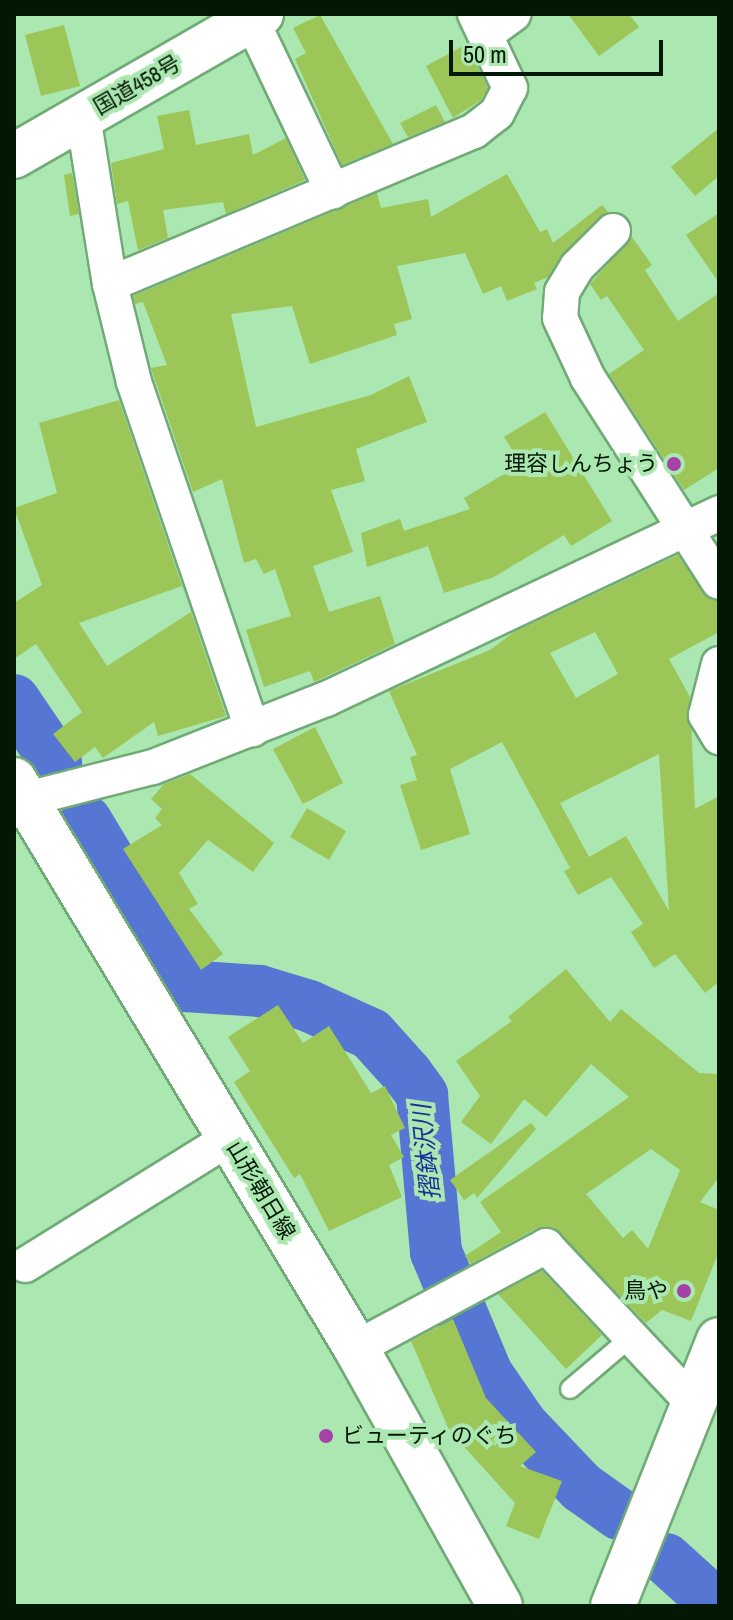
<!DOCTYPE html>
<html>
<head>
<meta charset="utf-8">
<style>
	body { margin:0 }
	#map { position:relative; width:733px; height:1620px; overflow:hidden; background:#abe7b0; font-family:"Archivo Narrow","Noto Sans JP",sans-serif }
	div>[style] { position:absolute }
	.river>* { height:52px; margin:-26px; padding:0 26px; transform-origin:26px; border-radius:26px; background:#5576d2 }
	.building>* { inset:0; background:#9cc658 }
	.roads { filter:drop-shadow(2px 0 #70aa76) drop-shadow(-2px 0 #70aa76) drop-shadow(0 2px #70aa76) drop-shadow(0 -2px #70aa76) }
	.lane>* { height:18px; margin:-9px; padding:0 9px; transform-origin:9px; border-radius:9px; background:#fff }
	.street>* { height:34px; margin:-17px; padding:0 17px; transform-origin:17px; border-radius:17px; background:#fff }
	.secondary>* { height:44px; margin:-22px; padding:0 22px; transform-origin:22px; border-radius:22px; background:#fff }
	.primary>* { height:44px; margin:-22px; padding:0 22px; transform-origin:22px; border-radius:22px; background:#fff }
	.highway>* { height:44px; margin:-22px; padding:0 22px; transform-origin:22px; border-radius:22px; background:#fff }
	.dots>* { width:22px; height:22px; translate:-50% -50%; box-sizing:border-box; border:4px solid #abe7b0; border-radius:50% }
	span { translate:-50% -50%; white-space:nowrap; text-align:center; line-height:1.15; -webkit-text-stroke:8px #abe7b0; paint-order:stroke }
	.street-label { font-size:22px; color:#021805 }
	.poi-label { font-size:22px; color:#021805 }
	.right { translate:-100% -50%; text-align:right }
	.left { translate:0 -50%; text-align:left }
	.water-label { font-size:24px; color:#19309c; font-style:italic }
	.frame { position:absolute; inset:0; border:16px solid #021805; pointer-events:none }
	.scale { position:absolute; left:449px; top:40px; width:214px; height:36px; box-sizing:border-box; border:4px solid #021805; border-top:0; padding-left:10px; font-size:24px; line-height:28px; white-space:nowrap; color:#021805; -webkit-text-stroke:6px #abe7b0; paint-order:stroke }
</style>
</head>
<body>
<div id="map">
	<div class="river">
		<i style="left:14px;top:700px;width:75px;rotate:55.9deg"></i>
		<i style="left:86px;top:821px;width:192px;rotate:59deg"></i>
		<i style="left:185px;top:986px;width:75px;rotate:3.8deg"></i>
		<i style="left:260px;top:991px;width:51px;rotate:17deg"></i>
		<i style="left:309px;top:1006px;width:68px;rotate:24.3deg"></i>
		<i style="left:371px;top:1034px;width:54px;rotate:48deg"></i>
		<i style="left:407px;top:1074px;width:26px;rotate:54deg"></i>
		<i style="left:422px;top:1095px;width:158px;rotate:84.9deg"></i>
		<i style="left:436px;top:1252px;width:132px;rotate:67.3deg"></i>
		<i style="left:487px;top:1374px;width:62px;rotate:55.5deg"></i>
		<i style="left:522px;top:1425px;width:86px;rotate:46.4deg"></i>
		<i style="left:581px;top:1487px;width:47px;rotate:35.4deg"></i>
		<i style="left:666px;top:1559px;width:70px;rotate:42.1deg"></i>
	</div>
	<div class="building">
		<i style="clip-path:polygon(568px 14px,629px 14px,639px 27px,599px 56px)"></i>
		<i style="clip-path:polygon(320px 15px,393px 144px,342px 165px,295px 59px,306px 53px,293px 28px)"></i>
		<i style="clip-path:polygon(64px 25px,80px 86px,41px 96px,25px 35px)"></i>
		<i style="clip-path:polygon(467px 44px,488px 88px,481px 100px,453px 118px,426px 66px)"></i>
		<i style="clip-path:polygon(436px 105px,445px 122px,408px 137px,400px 123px)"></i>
		<i style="clip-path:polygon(189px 110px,196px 145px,249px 134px,253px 155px,286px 138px,305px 180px,226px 214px,223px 202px,163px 210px,168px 238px,138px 250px,128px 201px,117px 204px,111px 163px,164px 149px,157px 116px)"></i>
		<i style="clip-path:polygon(719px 128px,719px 176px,695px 196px,671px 167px)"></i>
		<i style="clip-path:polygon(72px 173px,79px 214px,70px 216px,64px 175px)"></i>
		<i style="clip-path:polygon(507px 174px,540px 232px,547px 229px,553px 243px,602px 205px,608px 212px,563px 253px,548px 277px,534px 283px,537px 289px,507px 301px,501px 286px,483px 294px,465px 253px,397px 266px,412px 319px,394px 324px,397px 335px,310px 364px,292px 306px,231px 314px,256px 427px,371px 395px,409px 376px,427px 422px,356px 449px,365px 481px,331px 490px,353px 552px,313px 566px,329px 612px,380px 596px,395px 644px,314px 682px,310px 671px,264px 687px,246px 630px,291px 616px,275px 569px,264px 574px,256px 559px,244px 563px,222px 479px,193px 492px,151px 368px,167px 365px,143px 302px,135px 304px,133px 296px,377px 193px,381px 208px,428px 199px,431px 217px)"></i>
		<i style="clip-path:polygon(719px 213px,719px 283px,686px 235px)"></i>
		<i style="clip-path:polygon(632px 237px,652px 265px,645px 270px,678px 321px,719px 293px,719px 468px,684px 490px,609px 374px,644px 350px,607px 296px,601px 300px,590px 284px)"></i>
		<i style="clip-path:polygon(119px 400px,182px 586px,79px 623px,107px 666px,191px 612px,226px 716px,158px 736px,154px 722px,103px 758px,95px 747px,75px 762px,53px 734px,82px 712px,36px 644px,14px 659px,14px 603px,42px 585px,14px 508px,57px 493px,39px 423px)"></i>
		<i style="clip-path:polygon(545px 412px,612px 521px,571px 546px,564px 535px,494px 577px,444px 593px,428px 546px,367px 567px,361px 533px,400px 519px,404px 531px,470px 509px,464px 498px,521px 464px,504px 437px)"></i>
		<i style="clip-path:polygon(evenodd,678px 555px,703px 593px,719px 602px,719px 632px,669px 659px,690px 697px,695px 809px,719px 796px,719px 982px,705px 993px,675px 954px,654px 968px,631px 932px,643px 924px,611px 877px,578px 895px,564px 871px,570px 868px,502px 742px,450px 769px,470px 834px,421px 850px,400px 785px,417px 780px,410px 757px,417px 755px,389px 691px,490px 650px,514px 632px,678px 555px,595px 632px,618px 674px,576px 698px,550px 653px,595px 632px,678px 555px,659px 754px,669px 911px,626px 836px,589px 857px,560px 803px,659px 754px)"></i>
		<i style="clip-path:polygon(315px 727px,343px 783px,303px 804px,273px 749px)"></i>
		<i style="clip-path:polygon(190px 774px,274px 843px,253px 872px,208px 840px,179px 873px,198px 904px,189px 909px,223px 954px,201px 970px,123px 849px,162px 825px,155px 818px,162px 809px,151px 799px,164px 784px)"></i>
		<i style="clip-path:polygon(307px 808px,346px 831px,329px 860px,290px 837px)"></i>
		<i style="clip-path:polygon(evenodd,566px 969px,610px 1022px,621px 1009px,699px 1073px,719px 1074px,719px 1177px,700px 1202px,719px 1210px,719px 1251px,691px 1321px,662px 1310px,646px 1323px,553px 1227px,537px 1228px,471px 1264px,465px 1256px,501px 1232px,480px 1202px,629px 1097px,591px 1064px,546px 1117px,524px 1099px,491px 1144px,461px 1122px,480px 1096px,456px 1061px,512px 1021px,508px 1017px,566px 969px,651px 1149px,680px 1170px,648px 1249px,632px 1230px,623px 1238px,586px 1194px,651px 1149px)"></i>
		<i style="clip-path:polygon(278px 1005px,303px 1043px,329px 1026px,371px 1093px,385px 1086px,405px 1128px,391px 1135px,404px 1157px,389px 1165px,402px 1197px,329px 1231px,300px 1174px,294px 1178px,234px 1082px,250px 1071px,228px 1037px)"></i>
		<i style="clip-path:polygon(531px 1123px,536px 1129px,477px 1198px,474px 1193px,464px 1200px,450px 1180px)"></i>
		<i style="clip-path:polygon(542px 1271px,602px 1335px,566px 1369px,498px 1294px)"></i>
		<i style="clip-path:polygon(453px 1319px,486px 1398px,536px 1452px,520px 1466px,562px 1481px,539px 1539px,506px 1526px,515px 1503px,449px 1430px,411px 1341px)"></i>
	</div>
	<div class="roads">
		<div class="lane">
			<i style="left:570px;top:1389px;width:80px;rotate:-40.4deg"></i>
		</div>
		<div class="street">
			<i style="left:251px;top:19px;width:191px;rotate:64.6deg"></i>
			<i style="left:486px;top:34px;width:34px;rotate:-36deg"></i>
			<i style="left:83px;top:116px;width:170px;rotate:80.9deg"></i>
			<i style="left:110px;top:284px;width:101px;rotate:76.2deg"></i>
			<i style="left:134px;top:382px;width:367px;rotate:71.2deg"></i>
			<i style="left:613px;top:231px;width:51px;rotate:135deg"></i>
			<i style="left:577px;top:267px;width:29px;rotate:121deg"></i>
			<i style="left:562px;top:292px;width:26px;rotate:94deg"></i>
			<i style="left:560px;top:318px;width:66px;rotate:65deg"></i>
			<i style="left:588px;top:378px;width:242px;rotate:57.3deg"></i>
			<i style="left:110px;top:284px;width:395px;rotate:-22.8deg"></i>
			<i style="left:474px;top:131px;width:29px;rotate:-38deg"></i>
			<i style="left:497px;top:113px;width:28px;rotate:-63deg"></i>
			<i style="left:510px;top:88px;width:82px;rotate:-115.3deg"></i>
			<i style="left:719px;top:664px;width:53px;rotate:104.3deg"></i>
			<i style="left:706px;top:715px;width:26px;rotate:59deg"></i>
			<i style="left:14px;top:811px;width:18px;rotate:-43deg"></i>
			<i style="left:27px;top:799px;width:130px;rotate:-14.3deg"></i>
			<i style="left:153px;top:767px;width:186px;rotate:-21.5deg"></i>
			<i style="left:326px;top:699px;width:435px;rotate:-25.3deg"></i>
			<i style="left:25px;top:1265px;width:241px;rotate:-31.8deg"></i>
			<i style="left:356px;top:1348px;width:216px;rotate:-28.2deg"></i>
			<i style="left:546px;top:1246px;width:216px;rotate:46.9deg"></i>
		</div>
		<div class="secondary">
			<i style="left:613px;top:1606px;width:286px;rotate:-68.3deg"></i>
		</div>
		<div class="primary">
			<i style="left:14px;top:780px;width:663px;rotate:58.95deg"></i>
			<i style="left:356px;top:1348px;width:295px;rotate:60.8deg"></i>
		</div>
		<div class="highway">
			<i style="left:14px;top:156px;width:285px;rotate:-29.9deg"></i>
		</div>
	</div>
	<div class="dots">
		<i style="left:674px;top:464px;background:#a541a7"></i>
		<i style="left:684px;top:1291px;background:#a541a7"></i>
		<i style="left:326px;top:1436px;background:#a541a7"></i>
	</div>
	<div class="street-label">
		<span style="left:137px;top:85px;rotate:-30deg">国道458号</span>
		<span style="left:261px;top:1190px;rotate:59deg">山形朝日線</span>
	</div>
	<div class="poi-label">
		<span class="right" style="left:658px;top:464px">理容しんちょう</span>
		<span class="right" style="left:668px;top:1291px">鳥や</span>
		<span class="left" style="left:342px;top:1436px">ビューティのぐち</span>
	</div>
	<div class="water-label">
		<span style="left:426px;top:1152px;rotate:-96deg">摺鉢沢川</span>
	</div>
	<div class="frame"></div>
	<div class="scale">50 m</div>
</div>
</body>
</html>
